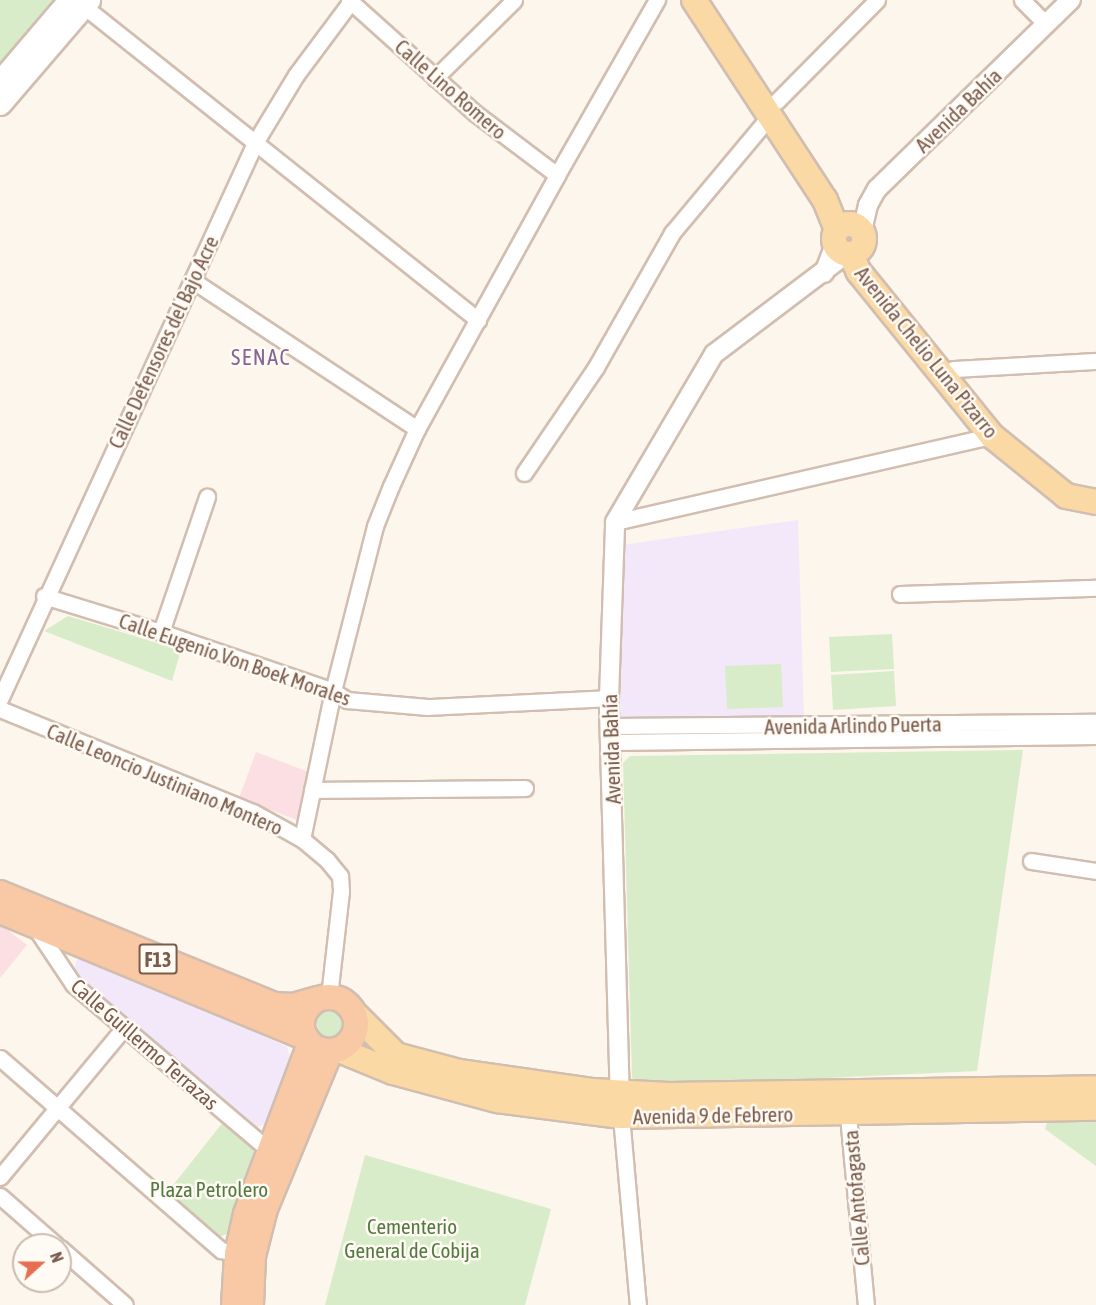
<!DOCTYPE html>
<html>
<head>
<meta charset="utf-8">
<style>
	body { margin:0 }
	#map { position:relative; width:1096px; height:1305px; overflow:hidden; background:#fdf6ec; font-family:"Asap Condensed",sans-serif }
	div>[style] { position:absolute }
	.education>* { inset:0; background:#f3e8fa }
	.medical>* { inset:0; background:#fbdfe3 }
	.green>* { inset:0; background:#d8ecc9 }
	.roads { filter:drop-shadow(2px 0 #d1beb0) drop-shadow(-2px 0 #d1beb0) drop-shadow(0 2px #d1beb0) drop-shadow(0 -2px #d1beb0) }
	.minor>* { height:15px; margin:-7.5px; padding:0 7.5px; transform-origin:7.5px; border-radius:7.5px; background:#fff }
	.tertiary>* { height:18px; margin:-9px; padding:0 9px; transform-origin:9px; border-radius:9px; background:#fff }
	.secondary>* { height:21px; margin:-10.5px; padding:0 10.5px; transform-origin:10.5px; border-radius:10.5px; background:#fff }
	.primary>* { height:24px; margin:-12px; padding:0 12px; transform-origin:12px; border-radius:12px; background:#fbd9a5 }
	.primary>.ring { margin:-12px; padding:0; box-sizing:content-box; background:none; border:24px solid #fbd9a5; border-radius:50% }
	.trunk>* { height:24px; margin:-12px; padding:0 12px; transform-origin:12px; border-radius:12px; background:#f9c8a4 }
	.trunk>.ring { margin:-12px; padding:0; box-sizing:content-box; background:none; border:24px solid #f9c8a4; border-radius:50% }
	span { translate:-50% -50%; white-space:nowrap; text-align:center; line-height:1.15; -webkit-text-stroke:5px #fffaf3; paint-order:stroke }
	.shield-label span { padding:2px 4px; background:#fffaf3; border:2px solid; border-radius:4px; -webkit-text-stroke-width:0 }
	.shield-label { font-size:20px; color:#7a5c4d; font-weight:700 }
	.street-label { font-size:21px; color:#7a5c4d }
	.park-label { font-size:21px; color:#537a41 }
	.neighbourhood-label { font-size:22px; color:#846695; letter-spacing:1.5px }
	.north { position:absolute; left:12px; top:1233px; width:60px; height:60px; box-sizing:border-box; background:#fffaf3; border:2px solid #cabbb1; border-radius:50%; rotate:69deg; font-size:16px; font-weight:700; line-height:24px; text-align:center; color:#7a5c4d }
	.north::after { content:''; display:block; margin:auto; width:21px; height:27px; background:#e76f51; clip-path:polygon(50% 0,100% 100%,50% 72%,0 100%) }
</style>
</head>
<body>
<div id="map">
	<div class="education">
		<i style="clip-path:polygon(798px 520px,804px 718px,624px 721px,620px 716px,621px 545px)"></i>
		<i style="clip-path:polygon(82px 957px,92px 957px,287px 1047px,291px 1061px,266px 1124px,253px 1128px,81px 979px,75px 969px,76px 961px)"></i>
	</div>
	<div class="medical">
		<i style="clip-path:polygon(256px 752px,314px 774px,297px 820px,239px 798px)"></i>
		<i style="clip-path:polygon(0 924px,27px 945px,0 978px)"></i>
	</div>
	<div class="green">
		<i style="clip-path:polygon(0 0,66px 0,0 76px)"></i>
		<i style="clip-path:polygon(68px 616px,181px 650px,172px 681px,44px 631px)"></i>
		<i style="clip-path:polygon(892px 634px,894px 669px,831px 672px,829px 637px)"></i>
		<i style="clip-path:polygon(781px 664px,783px 707px,727px 709px,725px 666px)"></i>
		<i style="clip-path:polygon(894px 671px,896px 706px,833px 710px,831px 675px)"></i>
		<i style="clip-path:polygon(1023px 750px,977px 1071px,652px 1086px,632px 1078px,623px 763px,630px 756px)"></i>
		<i style="clip-path:polygon(324px 1008px,343px 1012px,352px 1024px,352px 1029px,324px 1043px,313px 1016px,314px 1011px)"></i>
		<i style="clip-path:polygon(1096px 1117px,1096px 1166px,1045px 1129px,1048px 1120px)"></i>
		<i style="clip-path:polygon(224px 1121px,253px 1149px,254px 1155px,227px 1234px,219px 1237px,166px 1194px)"></i>
		<i style="clip-path:polygon(365px 1155px,551px 1209px,525px 1305px,325px 1305px)"></i>
	</div>
	<div class="roads">
		<div class="minor">
			<i style="left:76px;top:0;width:514px;rotate:38.52deg"></i>
			<i style="left:349px;top:0;width:169px;rotate:41.9deg"></i>
			<i style="left:475px;top:113px;width:103px;rotate:37.1deg"></i>
			<i style="left:1022px;top:0;width:34px;rotate:45deg"></i>
			<i style="left:435px;top:78px;width:111px;rotate:-44.6deg"></i>
			<i style="left:777px;top:101px;width:142px;rotate:-45.3deg"></i>
			<i style="left:192px;top:280px;width:270px;rotate:33.5deg"></i>
			<i style="left:953px;top:369px;width:143px;rotate:-3.2deg"></i>
			<i style="left:524px;top:473px;width:128px;rotate:-55.8deg"></i>
			<i style="left:596px;top:367px;width:154px;rotate:-60.4deg"></i>
			<i style="left:672px;top:233px;width:153px;rotate:-50.1deg"></i>
			<i style="left:615px;top:522px;width:387px;rotate:-12.9deg"></i>
			<i style="left:900px;top:594px;width:196px;rotate:-1.8deg"></i>
			<i style="left:44px;top:596px;width:122px;rotate:17.1deg"></i>
			<i style="left:161px;top:632px;width:182px;rotate:18.9deg"></i>
			<i style="left:333px;top:691px;width:17px;rotate:33deg"></i>
			<i style="left:347px;top:700px;width:81px;rotate:4.9deg"></i>
			<i style="left:428px;top:707px;width:181px;rotate:-2.8deg"></i>
			<i style="left:161px;top:632px;width:143px;rotate:-71.2deg"></i>
			<i style="left:0;top:699px;width:614px;rotate:-65.36deg"></i>
			<i style="left:256px;top:141px;width:77px;rotate:-58.8deg"></i>
			<i style="left:296px;top:75px;width:94px;rotate:-53.3deg"></i>
			<i style="left:0;top:709px;width:273px;rotate:22.2deg"></i>
			<i style="left:253px;top:812px;width:56px;rotate:28.9deg"></i>
			<i style="left:302px;top:839px;width:33px;rotate:40deg"></i>
			<i style="left:327px;top:860px;width:21px;rotate:51deg"></i>
			<i style="left:340px;top:876px;width:15px;rotate:86deg"></i>
			<i style="left:341px;top:891px;width:107px;rotate:96.5deg"></i>
			<i style="left:611px;top:726px;width:485px;rotate:-0.5deg"></i>
			<i style="left:613px;top:742px;width:483px;rotate:-0.7deg"></i>
			<i style="left:312px;top:790px;width:213px;rotate:-0.5deg"></i>
			<i style="left:302px;top:839px;width:151px;rotate:-78.2deg"></i>
			<i style="left:333px;top:691px;width:170px;rotate:-75.7deg"></i>
			<i style="left:375px;top:526px;width:43px;rotate:-68.2deg"></i>
			<i style="left:391px;top:486px;width:63px;rotate:-65.5deg"></i>
			<i style="left:417px;top:429px;width:290px;rotate:-61.1deg"></i>
			<i style="left:557px;top:175px;width:202px;rotate:-60.3deg"></i>
			<i style="left:1031px;top:861px;width:66px;rotate:8.7deg"></i>
			<i style="left:35px;top:927px;width:69px;rotate:56.3deg"></i>
			<i style="left:73px;top:984px;width:258px;rotate:40.3deg"></i>
			<i style="left:0;top:1058px;width:293px;rotate:41deg"></i>
			<i style="left:221px;top:1250px;width:24px;rotate:12deg"></i>
			<i style="left:847px;top:1105px;width:201px;rotate:84.6deg"></i>
			<i style="left:621px;top:1116px;width:190px;rotate:84.9deg"></i>
			<i style="left:0;top:1177px;width:192px;rotate:-50.3deg"></i>
			<i style="left:0;top:1196px;width:74px;rotate:41.2deg"></i>
			<i style="left:60px;top:1248px;width:86px;rotate:41.2deg"></i>
		</div>
		<div class="tertiary">
			<i style="left:862px;top:231px;width:27px;rotate:-77deg"></i>
			<i style="left:868px;top:205px;width:18px;rotate:-61deg"></i>
			<i style="left:877px;top:189px;width:271px;rotate:-44.3deg"></i>
			<i style="left:824px;top:273px;width:31px;rotate:-69deg"></i>
			<i style="left:620px;top:1103px;width:405px;rotate:-91.6deg"></i>
			<i style="left:609px;top:698px;width:176px;rotate:-88deg"></i>
			<i style="left:615px;top:522px;width:195px;rotate:-59.5deg"></i>
			<i style="left:714px;top:354px;width:166px;rotate:-37.1deg"></i>
		</div>
		<div class="secondary">
			<i style="left:0;top:81px;width:106px;rotate:-49.6deg"></i>
			<i style="left:0;top:104px;width:137px;rotate:-49.4deg"></i>
		</div>
		<div class="primary">
			<i style="left:694px;top:0;width:239px;rotate:56.8deg"></i>
			<i style="left:825px;top:200px;width:32px;rotate:68deg"></i>
			<i class="ring" style="left:834px;top:224px;width:6px;height:6px"></i>
			<i style="left:851px;top:255px;width:19px;rotate:65deg"></i>
			<i style="left:859px;top:272px;width:211px;rotate:51deg"></i>
			<i style="left:992px;top:436px;width:95px;rotate:39deg"></i>
			<i style="left:1066px;top:496px;width:31px;rotate:11deg"></i>
			<i style="left:354px;top:1013px;width:59px;rotate:45deg"></i>
			<i style="left:396px;top:1055px;width:65px;rotate:15.1deg"></i>
			<i style="left:459px;top:1072px;width:134px;rotate:8.1deg"></i>
			<i style="left:592px;top:1091px;width:77px;rotate:3deg"></i>
			<i style="left:669px;top:1095px;width:427px;rotate:-0.9deg"></i>
			<i style="left:339px;top:1050px;width:58px;rotate:22.2deg"></i>
			<i style="left:393px;top:1072px;width:108px;rotate:15.1deg"></i>
			<i style="left:497px;top:1100px;width:125px;rotate:7.4deg"></i>
			<i style="left:621px;top:1116px;width:475px;rotate:-1deg"></i>
		</div>
		<div class="trunk">
			<i style="left:0;top:893px;width:296px;rotate:22.2deg"></i>
			<i style="left:274px;top:1005px;width:19px;rotate:3deg"></i>
			<i style="left:293px;top:1006px;width:26px;rotate:-16deg"></i>
			<i style="left:0;top:911px;width:331px;rotate:22.5deg"></i>
			<i class="ring" style="left:302px;top:997px;width:30px;height:30px"></i>
			<i style="left:234px;top:1305px;width:51px;rotate:-86.6deg"></i>
			<i style="left:237px;top:1254px;width:41px;rotate:-77.3deg"></i>
			<i style="left:246px;top:1214px;width:182px;rotate:-69.4deg"></i>
			<i style="left:251px;top:1305px;width:49px;rotate:-87.7deg"></i>
			<i style="left:253px;top:1256px;width:49px;rotate:-75.7deg"></i>
			<i style="left:265px;top:1209px;width:170px;rotate:-67.5deg"></i>
		</div>
	</div>
	<div class="shield-label">
		<span style="left:158px;top:959px">F13</span>
	</div>
	<div class="street-label">
		<span style="left:451px;top:89px;rotate:41deg">Calle Lino Romero</span>
		<span style="left:958px;top:110px;rotate:-44deg">Avenida Bahía</span>
		<span style="left:163px;top:342px;rotate:-65deg">Calle Defensores del Bajo Acre</span>
		<span style="left:927px;top:352px;rotate:51deg">Avenida Chelio Luna Pizarro</span>
		<span style="left:235px;top:659px;rotate:19deg">Calle Eugenio Von Boek Morales</span>
		<span style="left:853px;top:725px;rotate:-1deg">Avenida Arlindo Puerta</span>
		<span style="left:611px;top:749px;rotate:-92deg">Avenida Bahía</span>
		<span style="left:165px;top:779px;rotate:23deg">Calle Leoncio Justiniano Montero</span>
		<span style="left:145px;top:1044px;rotate:41deg">Calle Guillermo Terrazas</span>
		<span style="left:713px;top:1115px;rotate:-1deg">Avenida 9 de Febrero</span>
		<span style="left:856px;top:1198px;rotate:-95deg">Calle Antofagasta</span>
	</div>
	<div class="park-label">
		<span style="left:209px;top:1189px">Plaza Petrolero</span>
		<span style="left:412px;top:1238px">Cementerio<br>General de Cobija</span>
	</div>
	<div class="neighbourhood-label">
		<span style="left:261px;top:358px">SENAC</span>
	</div>
	<div class="north">N</div>
</div>
</body>
</html>
